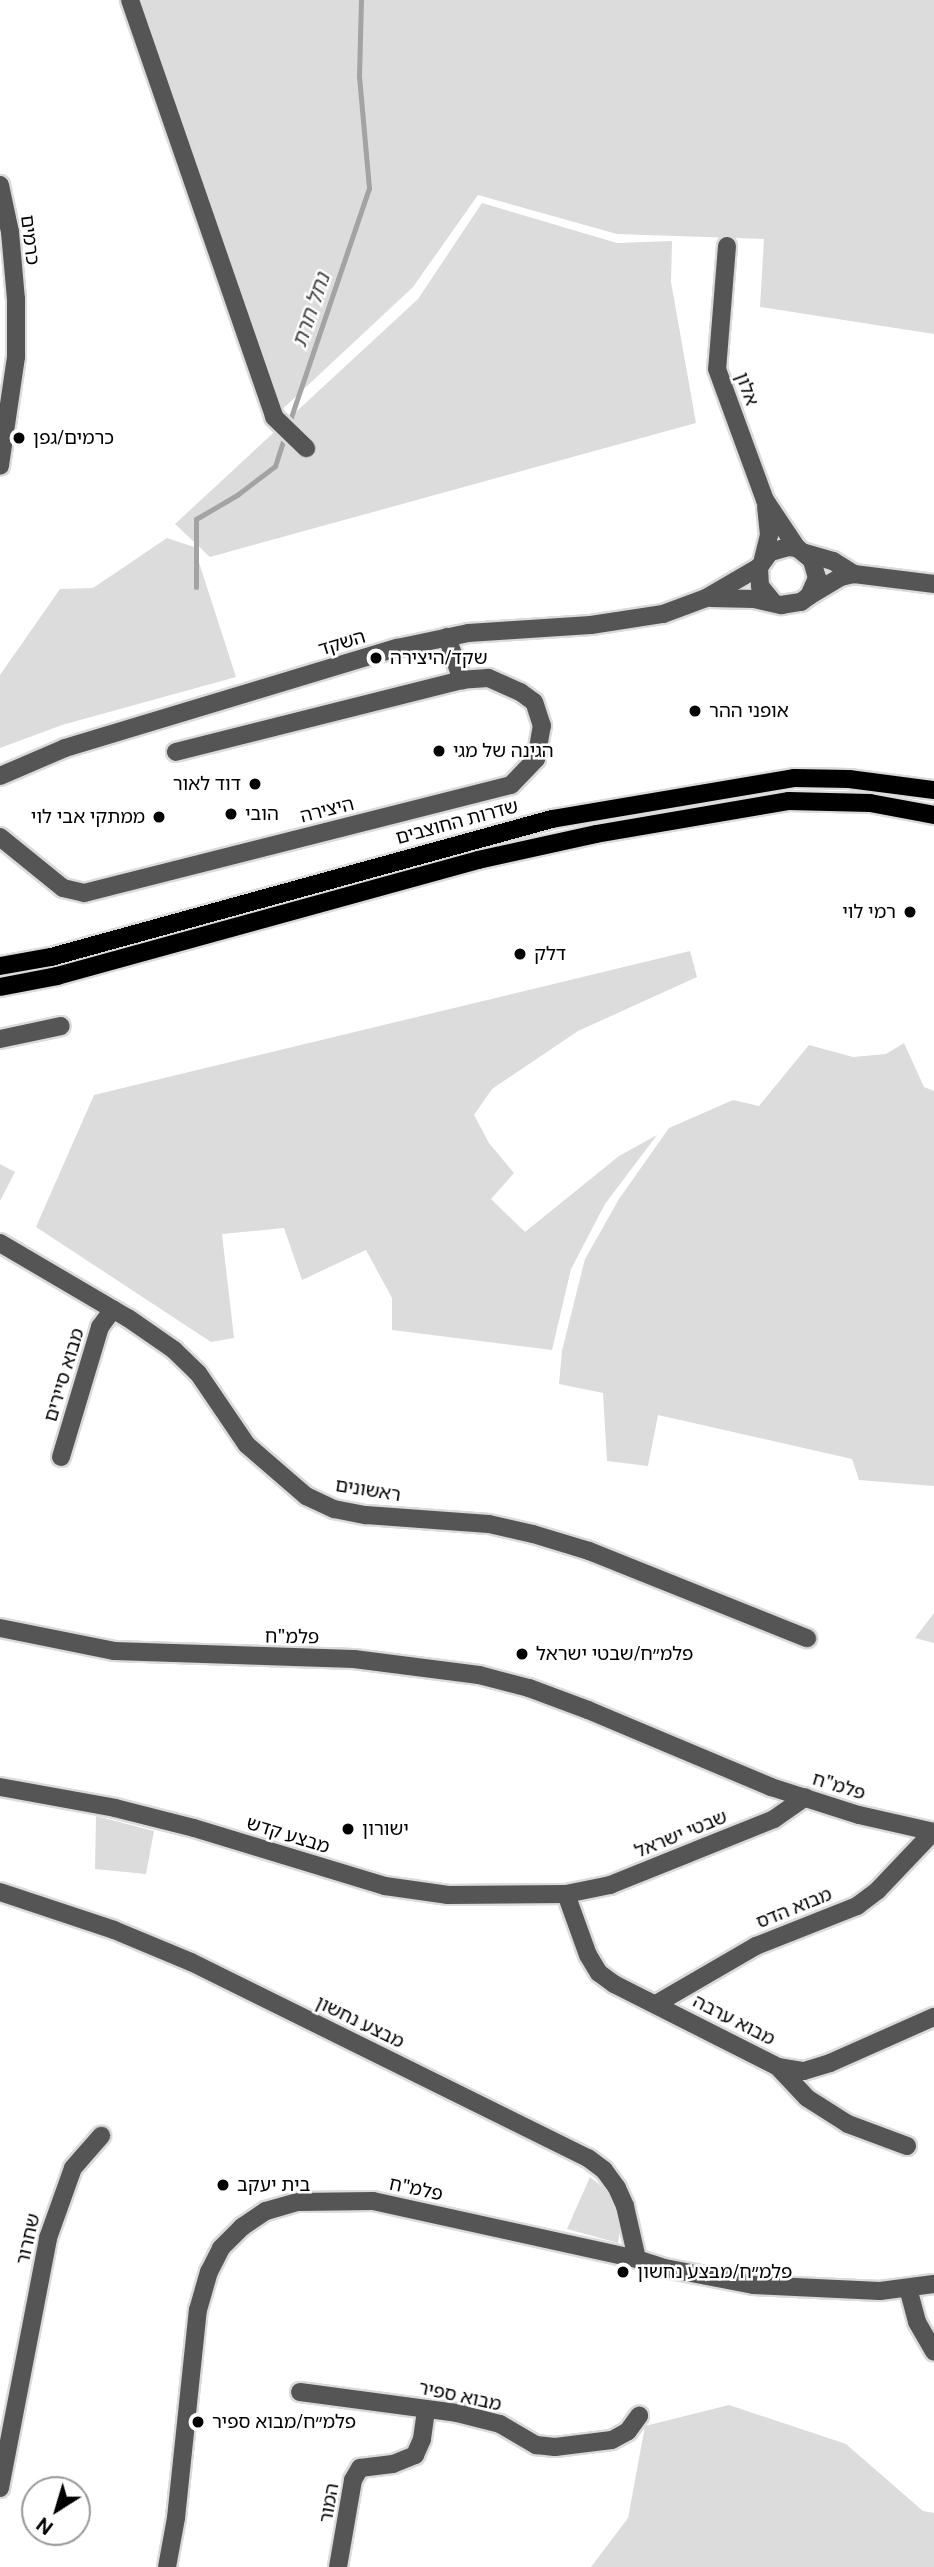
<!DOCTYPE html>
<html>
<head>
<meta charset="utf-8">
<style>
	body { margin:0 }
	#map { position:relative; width:934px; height:2567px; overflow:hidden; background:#fff; font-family:"Public Sans","Noto Sans Hebrew",sans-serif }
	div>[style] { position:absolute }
	.green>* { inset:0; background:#dcdcdc }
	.stream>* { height:5px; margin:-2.5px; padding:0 2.5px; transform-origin:2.5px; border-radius:2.5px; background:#a3a3a3 }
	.roads { filter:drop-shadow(2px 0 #dbdbdb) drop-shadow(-2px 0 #dbdbdb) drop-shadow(0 2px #dbdbdb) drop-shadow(0 -2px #dbdbdb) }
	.minor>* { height:18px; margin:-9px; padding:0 9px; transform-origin:9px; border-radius:9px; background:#555 }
	.major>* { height:18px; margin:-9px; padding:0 9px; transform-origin:9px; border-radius:9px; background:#000 }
	.dots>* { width:19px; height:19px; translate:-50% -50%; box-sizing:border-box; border:4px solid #fff; border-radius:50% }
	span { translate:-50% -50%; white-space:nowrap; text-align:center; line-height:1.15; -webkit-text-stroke:5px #fff; paint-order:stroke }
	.street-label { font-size:19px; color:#000 }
	.poi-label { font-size:19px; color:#000 }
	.left { translate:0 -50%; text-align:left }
	.right { translate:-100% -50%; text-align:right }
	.water-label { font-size:21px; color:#444; font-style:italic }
	.north { position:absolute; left:21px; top:2476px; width:70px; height:70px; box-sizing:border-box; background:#fff; border:2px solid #999; border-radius:50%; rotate:217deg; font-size:19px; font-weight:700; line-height:28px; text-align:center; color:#000 }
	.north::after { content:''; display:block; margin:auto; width:24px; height:32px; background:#000; clip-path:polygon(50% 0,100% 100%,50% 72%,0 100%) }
</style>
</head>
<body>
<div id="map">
	<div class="green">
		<i style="clip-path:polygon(125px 0,934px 0,934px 334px,760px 307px,764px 239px,617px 234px,478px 195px,413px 287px,275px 416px)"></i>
		<i style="clip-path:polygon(482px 203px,617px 243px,672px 241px,671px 282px,696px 423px,210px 557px,175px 524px,418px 299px)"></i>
		<i style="clip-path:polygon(167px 538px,194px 547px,236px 677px,62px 725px,0 748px,0 675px,60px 589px,93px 588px)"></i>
		<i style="clip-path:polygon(690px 951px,697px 977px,578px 1031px,492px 1089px,474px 1115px,489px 1143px,514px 1173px,491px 1199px,525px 1232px,619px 1156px,657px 1135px,605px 1204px,571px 1269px,552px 1350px,392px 1330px,392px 1298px,366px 1250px,302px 1280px,284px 1228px,222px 1234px,234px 1338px,211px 1342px,36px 1227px,94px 1095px)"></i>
		<i style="clip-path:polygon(904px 1043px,924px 1087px,934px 1091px,934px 1486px,859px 1480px,852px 1459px,658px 1415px,648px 1466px,607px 1461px,603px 1393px,559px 1384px,562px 1351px,585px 1259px,619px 1199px,669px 1128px,733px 1100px,759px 1106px,809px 1045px,853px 1057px,886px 1054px)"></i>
		<i style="clip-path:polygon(0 1164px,15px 1172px,0 1201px)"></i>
		<i style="clip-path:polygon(934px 1613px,934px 1643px,915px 1638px)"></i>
		<i style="clip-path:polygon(96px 1816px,154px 1831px,146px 1874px,95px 1869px)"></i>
		<i style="clip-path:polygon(590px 2177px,605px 2189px,618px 2211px,620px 2229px,618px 2243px,567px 2229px)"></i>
		<i style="clip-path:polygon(729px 2405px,846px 2444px,923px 2511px,934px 2513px,934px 2567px,591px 2567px,628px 2518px,645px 2426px)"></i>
	</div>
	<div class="stream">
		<i style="left:288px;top:426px;width:251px;rotate:-71.2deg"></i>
		<i style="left:369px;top:188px;width:112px;rotate:-95.1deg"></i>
		<i style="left:359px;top:76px;width:76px;rotate:-88.5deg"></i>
		<i style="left:196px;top:587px;width:68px;rotate:-90deg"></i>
		<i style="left:196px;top:519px;width:48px;rotate:-30.3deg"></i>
		<i style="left:237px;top:495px;width:48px;rotate:-37.3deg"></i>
		<i style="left:275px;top:466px;width:33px;rotate:-72deg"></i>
	</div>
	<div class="roads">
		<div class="minor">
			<i style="left:130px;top:0;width:441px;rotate:70.9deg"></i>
			<i style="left:274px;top:417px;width:45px;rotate:44.1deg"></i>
			<i style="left:0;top:185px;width:48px;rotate:78deg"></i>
			<i style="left:10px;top:232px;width:67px;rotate:84.9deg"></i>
			<i style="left:16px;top:299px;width:58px;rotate:90deg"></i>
			<i style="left:16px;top:357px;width:110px;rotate:98.4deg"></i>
			<i style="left:727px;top:246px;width:123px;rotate:94.6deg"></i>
			<i style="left:717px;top:369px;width:140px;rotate:69.9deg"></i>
			<i style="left:765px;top:500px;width:58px;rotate:56.3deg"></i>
			<i style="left:805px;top:553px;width:29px;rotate:16deg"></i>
			<i style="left:833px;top:561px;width:25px;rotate:32deg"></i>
			<i style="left:763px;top:559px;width:25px;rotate:-76deg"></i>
			<i style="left:769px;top:535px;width:28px;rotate:-96deg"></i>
			<i style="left:809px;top:596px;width:37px;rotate:-31deg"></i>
			<i style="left:841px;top:577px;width:13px;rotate:-13deg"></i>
			<i style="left:854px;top:574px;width:81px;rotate:7.1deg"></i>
			<i style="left:711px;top:598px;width:43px;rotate:1.3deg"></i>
			<i style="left:754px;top:599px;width:28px;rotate:13deg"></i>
			<i style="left:781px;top:605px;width:20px;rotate:-9deg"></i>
			<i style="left:801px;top:602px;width:10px;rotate:-37deg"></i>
			<i style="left:809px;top:596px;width:20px;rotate:-66deg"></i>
			<i style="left:817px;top:578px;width:19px;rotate:-106deg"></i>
			<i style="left:812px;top:560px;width:19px;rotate:-141deg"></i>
			<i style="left:797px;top:548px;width:9px;rotate:-174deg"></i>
			<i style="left:788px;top:547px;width:19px;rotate:164deg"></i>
			<i style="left:770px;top:552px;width:19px;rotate:126deg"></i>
			<i style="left:759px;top:567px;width:19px;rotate:87deg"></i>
			<i style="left:760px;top:586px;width:19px;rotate:51deg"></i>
			<i style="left:447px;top:637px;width:46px;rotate:70.8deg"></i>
			<i style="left:0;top:776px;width:71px;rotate:-23.3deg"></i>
			<i style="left:65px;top:748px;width:347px;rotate:-16.8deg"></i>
			<i style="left:397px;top:648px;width:73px;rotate:-11.9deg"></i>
			<i style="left:468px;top:633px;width:123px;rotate:-3.7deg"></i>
			<i style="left:591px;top:625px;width:73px;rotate:-8.7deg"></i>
			<i style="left:663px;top:614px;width:46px;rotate:-20.4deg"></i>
			<i style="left:706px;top:598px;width:61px;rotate:-30.3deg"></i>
			<i style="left:0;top:837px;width:81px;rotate:39deg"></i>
			<i style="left:63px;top:888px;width:22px;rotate:13deg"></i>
			<i style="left:84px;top:893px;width:440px;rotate:-14.2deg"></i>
			<i style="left:511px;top:785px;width:36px;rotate:-46deg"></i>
			<i style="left:536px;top:759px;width:34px;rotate:-80deg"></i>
			<i style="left:542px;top:726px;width:25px;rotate:-108deg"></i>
			<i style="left:534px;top:702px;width:17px;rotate:-144deg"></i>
			<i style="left:520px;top:692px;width:35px;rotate:-156deg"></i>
			<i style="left:488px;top:678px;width:26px;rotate:176deg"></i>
			<i style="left:462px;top:680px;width:295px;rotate:165.9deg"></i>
			<i style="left:0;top:1039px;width:62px;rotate:-12deg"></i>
			<i style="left:0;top:1243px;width:148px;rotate:30.4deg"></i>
			<i style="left:128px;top:1318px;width:56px;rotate:34.8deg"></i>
			<i style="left:174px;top:1350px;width:33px;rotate:44deg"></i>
			<i style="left:198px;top:1373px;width:87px;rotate:55.8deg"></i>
			<i style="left:247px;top:1445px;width:78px;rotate:40.8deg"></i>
			<i style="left:306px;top:1496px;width:31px;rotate:25deg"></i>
			<i style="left:334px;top:1509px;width:33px;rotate:11deg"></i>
			<i style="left:366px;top:1515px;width:123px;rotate:4.2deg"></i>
			<i style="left:489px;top:1524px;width:45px;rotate:12.8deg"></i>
			<i style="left:533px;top:1534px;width:59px;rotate:16.9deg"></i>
			<i style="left:589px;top:1551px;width:235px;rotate:21.8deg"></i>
			<i style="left:61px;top:1457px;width:136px;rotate:-73.3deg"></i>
			<i style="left:100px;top:1327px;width:22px;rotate:-54deg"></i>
			<i style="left:0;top:1628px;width:116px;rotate:11.4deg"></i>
			<i style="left:114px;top:1651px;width:240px;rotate:1.9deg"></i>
			<i style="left:354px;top:1659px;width:126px;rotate:7.3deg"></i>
			<i style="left:479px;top:1675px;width:52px;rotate:14.6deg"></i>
			<i style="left:529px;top:1688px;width:63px;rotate:20.4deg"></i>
			<i style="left:588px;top:1710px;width:199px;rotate:22.8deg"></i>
			<i style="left:771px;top:1787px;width:92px;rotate:17.7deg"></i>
			<i style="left:859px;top:1815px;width:77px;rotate:12.8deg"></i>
			<i style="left:0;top:1787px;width:117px;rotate:10.3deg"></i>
			<i style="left:115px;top:1808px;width:81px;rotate:14.2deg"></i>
			<i style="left:194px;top:1828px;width:200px;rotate:16.9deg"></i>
			<i style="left:385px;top:1886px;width:64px;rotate:8.1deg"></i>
			<i style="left:448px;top:1895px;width:118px;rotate:-0.5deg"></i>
			<i style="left:566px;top:1894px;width:45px;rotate:-11.6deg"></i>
			<i style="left:610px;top:1885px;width:177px;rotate:-21.9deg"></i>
			<i style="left:774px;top:1819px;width:38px;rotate:-35deg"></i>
			<i style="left:0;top:1892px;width:120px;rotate:18.4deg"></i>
			<i style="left:114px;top:1930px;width:83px;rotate:22.6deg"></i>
			<i style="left:191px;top:1962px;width:443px;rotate:26.3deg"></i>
			<i style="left:588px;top:2158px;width:20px;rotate:37deg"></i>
			<i style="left:604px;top:2170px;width:22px;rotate:54deg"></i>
			<i style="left:617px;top:2188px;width:20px;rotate:66deg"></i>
			<i style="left:625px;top:2206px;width:54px;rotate:77.2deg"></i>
			<i style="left:566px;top:1894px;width:65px;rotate:70.2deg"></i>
			<i style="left:588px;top:1955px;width:21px;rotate:59deg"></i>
			<i style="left:599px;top:1973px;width:19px;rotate:36deg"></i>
			<i style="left:614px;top:1984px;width:184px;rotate:26.8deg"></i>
			<i style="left:778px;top:2067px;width:26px;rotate:9deg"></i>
			<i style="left:804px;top:2071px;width:27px;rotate:-17deg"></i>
			<i style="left:830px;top:2063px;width:114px;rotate:-23.9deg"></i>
			<i style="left:656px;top:2004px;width:116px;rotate:-30.1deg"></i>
			<i style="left:756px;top:1946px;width:109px;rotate:-21.6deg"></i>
			<i style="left:857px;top:1906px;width:26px;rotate:-37deg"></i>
			<i style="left:878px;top:1890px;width:80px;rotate:-46.5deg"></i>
			<i style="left:778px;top:2067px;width:42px;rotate:46.9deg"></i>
			<i style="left:807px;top:2098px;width:49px;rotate:32.4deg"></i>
			<i style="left:848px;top:2124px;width:63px;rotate:20.4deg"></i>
			<i style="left:908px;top:2288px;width:35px;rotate:75deg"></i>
			<i style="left:917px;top:2322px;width:34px;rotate:60deg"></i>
			<i style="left:300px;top:2392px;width:158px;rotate:7.6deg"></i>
			<i style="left:457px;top:2413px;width:44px;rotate:14.3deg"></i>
			<i style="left:500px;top:2424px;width:42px;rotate:30.3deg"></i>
			<i style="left:536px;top:2445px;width:19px;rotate:6deg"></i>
			<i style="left:555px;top:2447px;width:57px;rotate:-7deg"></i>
			<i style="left:612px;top:2440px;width:18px;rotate:-29deg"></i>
			<i style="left:628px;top:2431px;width:19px;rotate:-54deg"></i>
			<i style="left:0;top:2488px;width:255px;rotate:-79.1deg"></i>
			<i style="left:48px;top:2238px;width:74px;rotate:-70.3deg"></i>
			<i style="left:73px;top:2168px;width:43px;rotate:-48.8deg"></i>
			<i style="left:167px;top:2567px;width:50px;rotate:-79.6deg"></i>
			<i style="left:176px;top:2518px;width:209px;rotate:-84deg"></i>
			<i style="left:198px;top:2310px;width:40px;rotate:-74deg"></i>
			<i style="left:209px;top:2272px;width:27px;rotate:-63deg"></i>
			<i style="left:221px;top:2248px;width:30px;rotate:-45deg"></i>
			<i style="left:242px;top:2227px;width:29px;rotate:-34deg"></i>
			<i style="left:266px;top:2211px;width:33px;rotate:-16deg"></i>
			<i style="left:298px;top:2202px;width:75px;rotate:-0.8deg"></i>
			<i style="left:373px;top:2201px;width:270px;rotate:12.4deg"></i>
			<i style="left:637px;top:2259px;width:29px;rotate:18deg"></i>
			<i style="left:665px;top:2268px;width:90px;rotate:10.9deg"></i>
			<i style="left:753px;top:2285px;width:127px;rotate:2.7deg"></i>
			<i style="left:880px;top:2291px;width:54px;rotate:-7.4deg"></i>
			<i style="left:338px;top:2567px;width:88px;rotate:-80.2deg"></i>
			<i style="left:353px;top:2480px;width:14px;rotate:-60deg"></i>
			<i style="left:360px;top:2468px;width:33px;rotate:-7deg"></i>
			<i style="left:393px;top:2464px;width:24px;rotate:-22deg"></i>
			<i style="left:415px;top:2455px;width:17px;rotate:-66deg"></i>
			<i style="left:422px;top:2439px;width:30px;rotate:-82deg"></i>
		</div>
		<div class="major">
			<i style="left:0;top:966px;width:52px;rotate:-10deg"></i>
			<i style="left:51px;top:957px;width:520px;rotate:-15.4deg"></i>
			<i style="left:552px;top:819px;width:245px;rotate:-9.6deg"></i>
			<i style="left:794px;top:778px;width:55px;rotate:1deg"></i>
			<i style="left:849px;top:779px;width:86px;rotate:7.4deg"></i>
			<i style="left:0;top:987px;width:58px;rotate:-10.9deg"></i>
			<i style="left:57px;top:976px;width:437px;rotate:-15.4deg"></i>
			<i style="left:478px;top:860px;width:121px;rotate:-12.4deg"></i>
			<i style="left:596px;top:834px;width:196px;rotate:-9.7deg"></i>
			<i style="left:789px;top:801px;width:81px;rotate:1.4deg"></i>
			<i style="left:870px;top:803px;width:65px;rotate:10.6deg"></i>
		</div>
	</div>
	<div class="dots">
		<i style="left:19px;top:438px;background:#000"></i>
		<i style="left:376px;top:658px;background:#000"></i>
		<i style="left:695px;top:711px;background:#000"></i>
		<i style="left:439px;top:751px;background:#000"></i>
		<i style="left:255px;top:784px;background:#000"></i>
		<i style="left:231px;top:814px;background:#000"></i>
		<i style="left:159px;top:817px;background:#000"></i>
		<i style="left:910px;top:912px;background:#000"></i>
		<i style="left:520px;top:954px;background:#000"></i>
		<i style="left:522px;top:1654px;background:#000"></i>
		<i style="left:348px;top:1829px;background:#000"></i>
		<i style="left:223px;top:2185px;background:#000"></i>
		<i style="left:623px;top:2272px;background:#000"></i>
		<i style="left:198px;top:2422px;background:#000"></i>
	</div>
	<div class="street-label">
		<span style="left:30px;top:240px;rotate:83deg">כרמים</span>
		<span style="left:747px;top:389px;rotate:70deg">אלון</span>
		<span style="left:342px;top:643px;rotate:-17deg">השקד</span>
		<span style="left:327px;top:810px;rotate:-14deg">היצירה</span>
		<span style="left:457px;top:822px;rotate:-15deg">שדרות החוצבים</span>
		<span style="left:64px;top:1375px;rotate:-73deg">מבוא סיירים</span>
		<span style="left:368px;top:1490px;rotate:9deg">ראשונים</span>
		<span style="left:292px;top:1637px;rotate:1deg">פלמ"ח</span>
		<span style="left:839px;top:1786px;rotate:17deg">פלמ"ח</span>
		<span style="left:681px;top:1834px;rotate:-22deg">שבטי ישראל</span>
		<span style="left:288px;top:1835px;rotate:17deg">מבצע קדש</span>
		<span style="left:794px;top:1908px;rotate:-22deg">מבוא הדס</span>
		<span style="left:734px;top:2020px;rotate:27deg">מבוא ערבה</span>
		<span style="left:360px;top:2022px;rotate:26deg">מבצע נחשון</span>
		<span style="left:416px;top:2189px;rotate:12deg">פלמ"ח</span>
		<span style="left:28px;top:2239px;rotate:-77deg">שחרור</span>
		<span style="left:460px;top:2396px;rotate:12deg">מבוא ספיר</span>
		<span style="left:329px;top:2503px;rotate:-80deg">המור</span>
	</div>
	<div class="poi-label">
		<span class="left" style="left:33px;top:438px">כרמים/גפן</span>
		<span class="left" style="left:390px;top:658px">שקד/היצירה</span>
		<span class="left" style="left:709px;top:711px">אופני ההר</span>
		<span class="left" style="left:453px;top:751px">הגינה של מגי</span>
		<span class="right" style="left:241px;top:784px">דוד לאור</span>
		<span class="left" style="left:245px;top:814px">הובי</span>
		<span class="right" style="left:145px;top:817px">ממתקי אבי לוי</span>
		<span class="right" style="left:896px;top:912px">רמי לוי</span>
		<span class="left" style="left:534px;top:954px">דלק</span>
		<span class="left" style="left:536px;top:1654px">פלמ״ח/שבטי ישראל</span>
		<span class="left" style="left:362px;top:1829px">ישורון</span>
		<span class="left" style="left:237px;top:2185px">בית יעקב</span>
		<span class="left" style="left:637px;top:2272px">פלמ״ח/מבצע נחשון</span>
		<span class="left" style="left:212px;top:2422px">פלמ״ח/מבוא ספיר</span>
	</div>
	<div class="water-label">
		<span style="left:311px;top:310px;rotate:-71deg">נחל חרת</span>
	</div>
	<div class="north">N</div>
</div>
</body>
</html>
